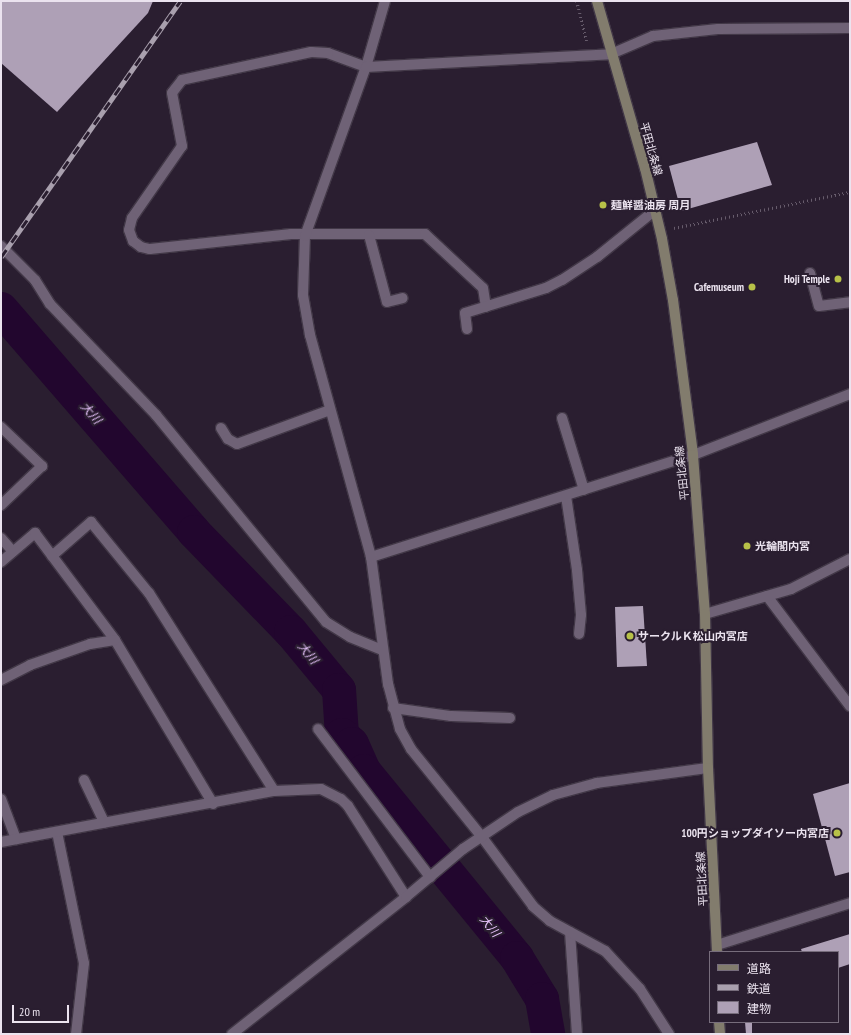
<!DOCTYPE html>
<html>
<head>
<meta charset="utf-8">
<style>
	body { margin:0 }
	#map { position:relative; width:851px; height:1035px; overflow:hidden; background:#2a1e30; font-family:"PT Sans Narrow","Noto Sans JP",sans-serif }
	div>[style] { position:absolute }
	.river>* { height:34px; margin:-17px; padding:0 17px; transform-origin:17px; border-radius:17px; background:#22062e }
	.building>* { inset:0; background:#aea0b6 }
	.path>* { height:2.5px; margin-top:-1.25px; transform-origin:0; background:repeating-linear-gradient(90deg,#675c6c 0 1px,transparent 0 4px) }
	.roads { filter:drop-shadow(1px 0 #423847) drop-shadow(-1px 0 #423847) drop-shadow(0 1px #423847) drop-shadow(0 -1px #423847) }
	.minor>* { height:10px; margin:-5px; padding:0 5px; transform-origin:5px; border-radius:5px; background:#6f6276 }
	.tertiary>* { height:10px; margin:-5px; padding:0 5px; transform-origin:5px; border-radius:5px; background:#6f6276 }
	.secondary>* { height:10px; margin:-5px; padding:0 5px; transform-origin:5px; border-radius:5px; background:#827c6d }
	.rail>* { height:4.5px; margin-top:-2.25px; transform-origin:0; background:repeating-linear-gradient(90deg,#2a1e30 0 9px,#a9a0ae 0 18px); box-sizing:border-box; border-block:1px solid #a9a0ae }
	.dots>* { width:11px; height:11px; translate:-50% -50%; box-sizing:border-box; border:2px solid #2a1e30; border-radius:50% }
	span { translate:-50% -50%; white-space:nowrap; text-align:center; line-height:1.15; -webkit-text-stroke:4px #2a1e30; paint-order:stroke }
	.street-label { font-size:11px; color:#ebe3ef }
	.poi-label { font-size:11px; color:#ebe3ef; font-weight:700 }
	.left { translate:0 -50%; text-align:left }
	.right { translate:-100% -50%; text-align:right }
	.water-label { font-size:12px; color:#e7c2fc; font-style:italic }
	.frame { position:absolute; inset:0; border:2px solid #ebe3ef; pointer-events:none }
	.legend { position:absolute; left:709px; top:951px; width:130px; height:72px; box-sizing:border-box; background:#2a1e30; border:1px solid #776d7c; margin:0; padding:5px 7px; list-style:none; font-size:12px; color:#ebe3ef }
	.legend li { display:flex; align-items:center; gap:8px; height:20px }
	.legend b { width:20px; border:1px solid #776d7c }
	.scale { position:absolute; left:12px; top:1005px; width:57px; height:18px; box-sizing:border-box; border:2px solid #ebe3ef; border-top:0; padding-left:5px; font-size:12px; line-height:14px; white-space:nowrap; color:#ebe3ef; -webkit-text-stroke:3px #2a1e30; paint-order:stroke }
</style>
</head>
<body>
<div id="map">
	<div class="river">
		<i style="left:1px;top:309px;width:295px;rotate:49.1deg"></i>
		<i style="left:194px;top:532px;width:139px;rotate:45.9deg"></i>
		<i style="left:291px;top:632px;width:75px;rotate:50.4deg"></i>
		<i style="left:339px;top:690px;width:45px;rotate:86.2deg"></i>
		<i style="left:342px;top:735px;width:13px;rotate:42deg"></i>
		<i style="left:352px;top:744px;width:30px;rotate:66deg"></i>
		<i style="left:364px;top:771px;width:242px;rotate:50.7deg"></i>
		<i style="left:517px;top:958px;width:48px;rotate:58.6deg"></i>
		<i style="left:542px;top:999px;width:36px;rotate:80deg"></i>
	</div>
	<div class="building">
		<i style="clip-path:polygon(1px 1px,153px 1px,148px 13px,57px 112px,1px 63px)"></i>
		<i style="clip-path:polygon(757px 142px,772px 185px,681px 211px,669px 166px)"></i>
		<i style="clip-path:polygon(643px 606px,647px 666px,617px 667px,615px 607px)"></i>
		<i style="clip-path:polygon(850px 783px,850px 872px,835px 876px,813px 794px)"></i>
		<i style="clip-path:polygon(850px 934px,850px 964px,838px 968px,838px 952px,802px 952px,801px 949px)"></i>
		<i style="clip-path:polygon(745px 1022px,752px 1022px,752px 1034px,746px 1034px)"></i>
	</div>
	<div class="path">
		<i style="left:577px;top:1px;width:42px;rotate:76.3deg"></i>
		<i style="left:674px;top:228px;width:180px;rotate:-11.6deg"></i>
	</div>
	<div class="roads">
		<div class="minor">
			<i style="left:385px;top:1px;width:69px;rotate:106.1deg"></i>
			<i style="left:366px;top:67px;width:40px;rotate:-159.8deg"></i>
			<i style="left:328px;top:53px;width:17px;rotate:-177deg"></i>
			<i style="left:311px;top:52px;width:132px;rotate:167.8deg"></i>
			<i style="left:182px;top:80px;width:16px;rotate:128deg"></i>
			<i style="left:172px;top:93px;width:54px;rotate:79.3deg"></i>
			<i style="left:182px;top:146px;width:88px;rotate:124.8deg"></i>
			<i style="left:132px;top:218px;width:12px;rotate:104deg"></i>
			<i style="left:129px;top:230px;width:12px;rotate:70deg"></i>
			<i style="left:133px;top:241px;width:10px;rotate:37deg"></i>
			<i style="left:141px;top:247px;width:9px;rotate:13deg"></i>
			<i style="left:150px;top:249px;width:142px;rotate:-6.1deg"></i>
			<i style="left:291px;top:234px;width:134px"></i>
			<i style="left:425px;top:234px;width:79px;rotate:43deg"></i>
			<i style="left:483px;top:288px;width:19px;rotate:81deg"></i>
			<i style="left:369px;top:235px;width:69px;rotate:75deg"></i>
			<i style="left:387px;top:302px;width:16px;rotate:-14deg"></i>
			<i style="left:1px;top:246px;width:48px;rotate:45deg"></i>
			<i style="left:35px;top:280px;width:28px;rotate:58deg"></i>
			<i style="left:50px;top:304px;width:153px;rotate:46.3deg"></i>
			<i style="left:156px;top:415px;width:268px;rotate:50.6deg"></i>
			<i style="left:326px;top:622px;width:28px;rotate:32deg"></i>
			<i style="left:350px;top:637px;width:35px;rotate:22deg"></i>
			<i style="left:810px;top:273px;width:34px;rotate:75deg"></i>
			<i style="left:819px;top:306px;width:31px;rotate:-7deg"></i>
			<i style="left:303px;top:295px;width:59px;rotate:-88.1deg"></i>
			<i style="left:305px;top:236px;width:180px;rotate:-70.2deg"></i>
			<i style="left:366px;top:67px;width:245px;rotate:-3deg"></i>
			<i style="left:467px;top:329px;width:16px;rotate:-97deg"></i>
			<i style="left:465px;top:313px;width:85px;rotate:-17.2deg"></i>
			<i style="left:546px;top:288px;width:18px;rotate:-27deg"></i>
			<i style="left:562px;top:280px;width:42px;rotate:-33.3deg"></i>
			<i style="left:597px;top:257px;width:75px;rotate:-39deg"></i>
			<i style="left:562px;top:418px;width:75px;rotate:73deg"></i>
			<i style="left:1px;top:427px;width:57px;rotate:43.6deg"></i>
			<i style="left:42px;top:466px;width:57px;rotate:136.4deg"></i>
			<i style="left:221px;top:428px;width:13px;rotate:58deg"></i>
			<i style="left:228px;top:439px;width:10px;rotate:29deg"></i>
			<i style="left:237px;top:444px;width:99px;rotate:-20.1deg"></i>
			<i style="left:566px;top:496px;width:75px;rotate:81.5deg"></i>
			<i style="left:577px;top:570px;width:45px;rotate:84.9deg"></i>
			<i style="left:581px;top:615px;width:19px;rotate:96deg"></i>
			<i style="left:1px;top:538px;width:18px;rotate:49deg"></i>
			<i style="left:52px;top:556px;width:52px;rotate:-41.1deg"></i>
			<i style="left:91px;top:522px;width:92px;rotate:50.8deg"></i>
			<i style="left:149px;top:593px;width:234px;rotate:57.7deg"></i>
			<i style="left:1px;top:562px;width:45px;rotate:-40.5deg"></i>
			<i style="left:35px;top:533px;width:134px;rotate:53.2deg"></i>
			<i style="left:115px;top:640px;width:191px;rotate:59.1deg"></i>
			<i style="left:767px;top:596px;width:138px;rotate:53deg"></i>
			<i style="left:705px;top:614px;width:90px;rotate:-16.2deg"></i>
			<i style="left:791px;top:589px;width:66px;rotate:-27deg"></i>
			<i style="left:1px;top:680px;width:33px;rotate:-27deg"></i>
			<i style="left:30px;top:665px;width:64px;rotate:-19.3deg"></i>
			<i style="left:90px;top:644px;width:25px;rotate:-9deg"></i>
			<i style="left:393px;top:708px;width:59px;rotate:7.9deg"></i>
			<i style="left:451px;top:716px;width:59px;rotate:1.9deg"></i>
			<i style="left:318px;top:729px;width:186px;rotate:52.9deg"></i>
			<i style="left:84px;top:780px;width:47px;rotate:64.5deg"></i>
			<i style="left:1px;top:799px;width:43px;rotate:69.4deg"></i>
			<i style="left:57px;top:832px;width:134px;rotate:78.4deg"></i>
			<i style="left:84px;top:963px;width:71px;rotate:96.4deg"></i>
			<i style="left:1px;top:842px;width:278px;rotate:-10.6deg"></i>
			<i style="left:274px;top:791px;width:47px;rotate:-2.4deg"></i>
			<i style="left:321px;top:789px;width:22px;rotate:27deg"></i>
			<i style="left:341px;top:799px;width:10px;rotate:45deg"></i>
			<i style="left:348px;top:806px;width:108px;rotate:57.5deg"></i>
			<i style="left:570px;top:932px;width:102px;rotate:86.1deg"></i>
			<i style="left:717px;top:945px;width:139px;rotate:-17.5deg"></i>
			<i style="left:669px;top:1034px;width:54px;rotate:-122.8deg"></i>
			<i style="left:640px;top:989px;width:52px;rotate:-132.6deg"></i>
			<i style="left:605px;top:951px;width:63px;rotate:-151.4deg"></i>
			<i style="left:550px;top:921px;width:23px;rotate:-139deg"></i>
			<i style="left:533px;top:906px;width:86px;rotate:-126.5deg"></i>
			<i style="left:482px;top:837px;width:113px;rotate:-128.9deg"></i>
			<i style="left:411px;top:749px;width:23px;rotate:-119deg"></i>
			<i style="left:400px;top:729px;width:47px;rotate:-104.9deg"></i>
			<i style="left:388px;top:684px;width:128px;rotate:-97.6deg"></i>
			<i style="left:371px;top:557px;width:338px;rotate:-17.6deg"></i>
			<i style="left:693px;top:455px;width:168px;rotate:-21.2deg"></i>
		</div>
		<div class="tertiary">
			<i style="left:611px;top:54px;width:46px;rotate:-23.2deg"></i>
			<i style="left:653px;top:36px;width:65px;rotate:-6.1deg"></i>
			<i style="left:718px;top:29px;width:132px;rotate:-0.4deg"></i>
			<i style="left:303px;top:295px;width:41px;rotate:80.1deg"></i>
			<i style="left:310px;top:335px;width:230px;rotate:74.6deg"></i>
			<i style="left:232px;top:1034px;width:221px;rotate:-38.2deg"></i>
			<i style="left:406px;top:897px;width:75px;rotate:-40.1deg"></i>
			<i style="left:463px;top:849px;width:66px;rotate:-33.9deg"></i>
			<i style="left:518px;top:812px;width:39px;rotate:-26deg"></i>
			<i style="left:553px;top:795px;width:46px;rotate:-15.3deg"></i>
			<i style="left:597px;top:783px;width:112px;rotate:-7.7deg"></i>
		</div>
		<div class="secondary">
			<i style="left:597px;top:1px;width:174px;rotate:74deg"></i>
			<i style="left:645px;top:168px;width:73px;rotate:76.5deg"></i>
			<i style="left:662px;top:239px;width:62px;rotate:79.8deg"></i>
			<i style="left:673px;top:300px;width:156px;rotate:82.6deg"></i>
			<i style="left:693px;top:455px;width:159px;rotate:85.7deg"></i>
			<i style="left:705px;top:614px;width:154px;rotate:88.9deg"></i>
			<i style="left:708px;top:768px;width:184px;rotate:87.2deg"></i>
			<i style="left:719px;top:1022px;width:12px;rotate:85deg"></i>
		</div>
	</div>
	<div class="rail">
		<i style="left:1px;top:257px;width:312px;rotate:-55deg"></i>
	</div>
	<div class="dots">
		<i style="left:603px;top:205px;background:#b7c148"></i>
		<i style="left:838px;top:279px;background:#b7c148"></i>
		<i style="left:752px;top:287px;background:#b7c148"></i>
		<i style="left:747px;top:546px;background:#b7c148"></i>
		<i style="left:630px;top:636px;background:#b7c148"></i>
		<i style="left:837px;top:833px;background:#b7c148"></i>
	</div>
	<div class="street-label">
		<span style="left:651px;top:149px;rotate:74deg">平田北条線</span>
		<span style="left:682px;top:473px;rotate:-96deg">平田北条線</span>
		<span style="left:702px;top:879px;rotate:-93deg">平田北条線</span>
	</div>
	<div class="poi-label">
		<span class="left" style="left:611px;top:205px">麺鮮醤油房 周月</span>
		<span class="right" style="left:830px;top:279px">Hoji Temple</span>
		<span class="right" style="left:744px;top:287px">Cafemuseum</span>
		<span class="left" style="left:755px;top:546px">光輪閣内宮</span>
		<span class="left" style="left:638px;top:636px">サークルＫ松山内宮店</span>
		<span class="right" style="left:829px;top:833px">100円ショップダイソー内宮店</span>
	</div>
	<div class="water-label">
		<span style="left:91px;top:413px;rotate:49deg">大川</span>
		<span style="left:308px;top:653px;rotate:51deg">大川</span>
		<span style="left:490px;top:926px;rotate:51deg">大川</span>
	</div>
	<div class="frame"></div>
	<ul class="legend">
	<li><b style="height:5px;background:#827c6d"></b>道路</li>
	<li><b style="height:5px;background:#a9a0ae"></b>鉄道</li>
	<li><b style="height:11px;background:#aea0b6"></b>建物</li>
	</ul>
	<div class="scale">20 m</div>
</div>
</body>
</html>
